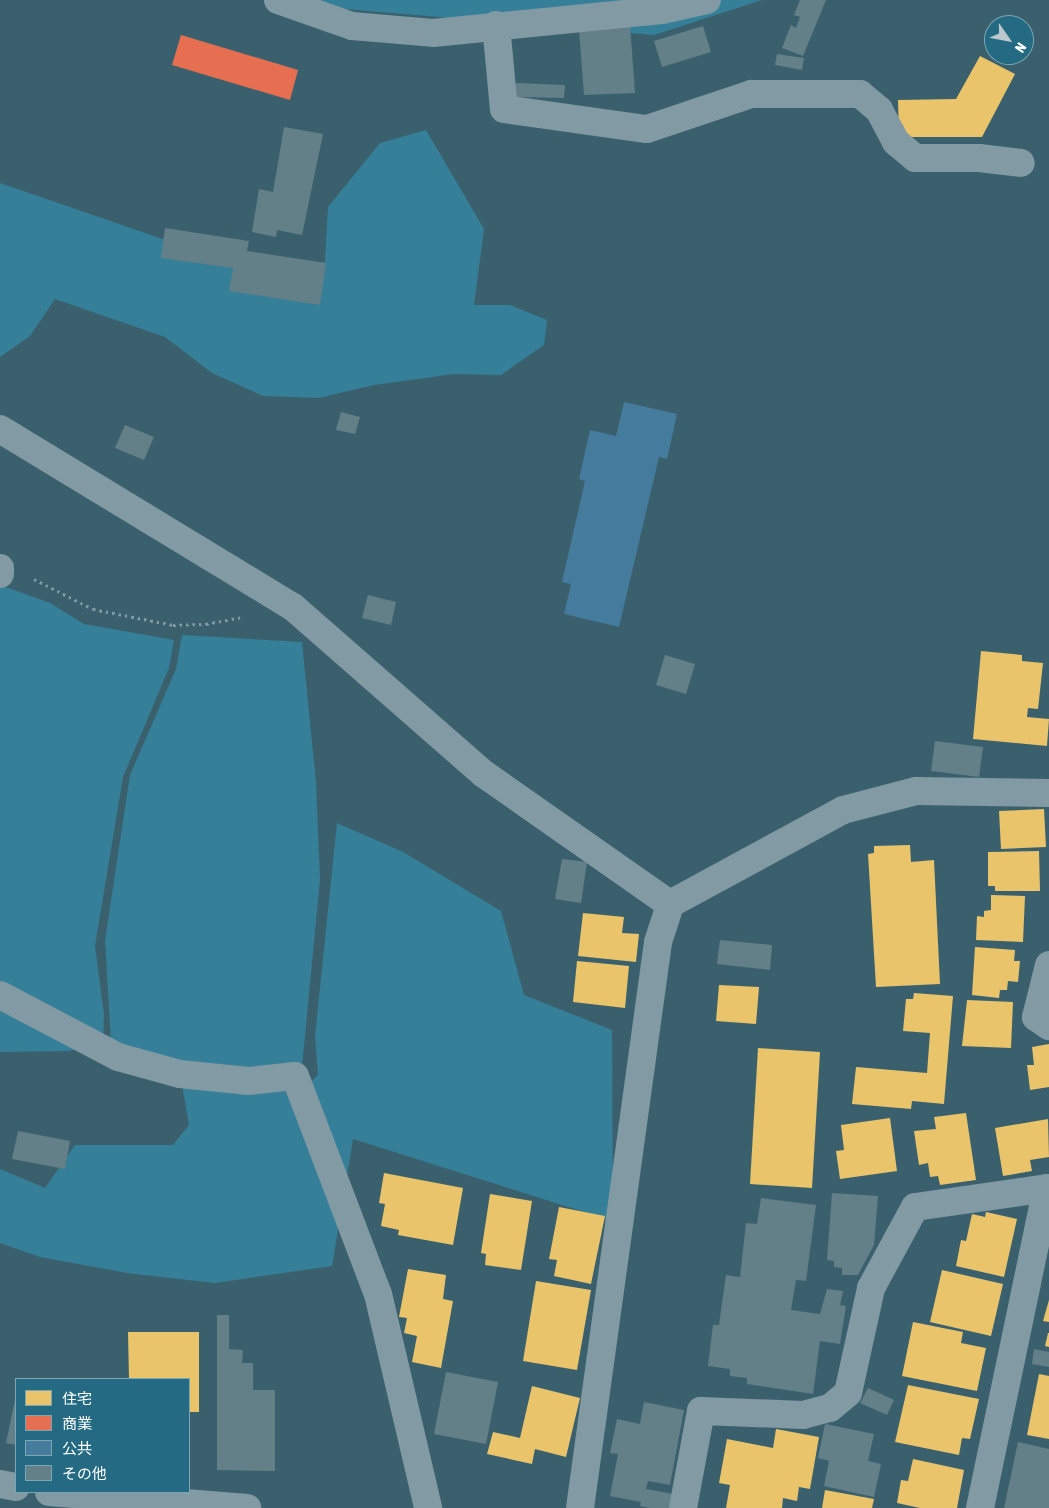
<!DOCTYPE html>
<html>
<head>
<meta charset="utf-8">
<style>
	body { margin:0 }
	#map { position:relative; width:1049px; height:1508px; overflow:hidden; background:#3b606d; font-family:"Asap Condensed","Noto Sans JP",sans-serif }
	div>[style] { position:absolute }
	.green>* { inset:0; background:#367f98 }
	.homes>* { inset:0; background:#e9c46a }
	.shops>* { inset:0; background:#e76f51 }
	.public>* { inset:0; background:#457b9d }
	.building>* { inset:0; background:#637f88 }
	.path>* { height:3px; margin-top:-1.5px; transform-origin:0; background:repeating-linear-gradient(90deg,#819aa3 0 2.5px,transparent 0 6.5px) }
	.minor>* { height:28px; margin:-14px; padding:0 14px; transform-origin:14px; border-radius:14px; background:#819aa3 }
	span { translate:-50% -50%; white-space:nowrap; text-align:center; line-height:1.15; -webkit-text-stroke:5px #256a83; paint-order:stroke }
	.legend { position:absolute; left:15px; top:1378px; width:175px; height:115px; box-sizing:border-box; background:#256a83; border:1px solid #7ca6b5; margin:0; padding:6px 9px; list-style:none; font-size:15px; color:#fff }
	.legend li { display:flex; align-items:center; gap:10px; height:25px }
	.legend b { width:25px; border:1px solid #7ca6b5 }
	.north { position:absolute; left:984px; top:15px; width:50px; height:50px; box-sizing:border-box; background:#256a83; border:1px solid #7ca6b5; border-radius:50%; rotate:123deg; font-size:14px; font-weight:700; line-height:20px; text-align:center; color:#fff }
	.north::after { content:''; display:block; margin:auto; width:18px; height:22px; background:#bac7cc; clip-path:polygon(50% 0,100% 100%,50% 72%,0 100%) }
</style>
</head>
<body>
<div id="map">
	<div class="green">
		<i style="clip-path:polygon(316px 0,762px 0,654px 35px,332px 8px)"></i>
		<i style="clip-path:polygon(426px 130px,484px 229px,474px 305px,510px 305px,547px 320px,544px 345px,501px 375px,454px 374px,374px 385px,319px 398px,263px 396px,212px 373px,165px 337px,55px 299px,30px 336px,0 357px,0 183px,273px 277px,325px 262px,328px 207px,380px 143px)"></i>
		<i style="clip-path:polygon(0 585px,50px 603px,84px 624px,174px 640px,169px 668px,123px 777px,95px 946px,104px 1014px,103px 1043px,69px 1051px,0 1052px)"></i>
		<i style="clip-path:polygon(182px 635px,302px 642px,316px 782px,320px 879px,302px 1067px,282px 1071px,189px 1065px,111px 1042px,105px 940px,130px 775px,176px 669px)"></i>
		<i style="clip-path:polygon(337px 823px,403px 852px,501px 911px,524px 995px,612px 1030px,613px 1221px,353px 1139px,332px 1266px,215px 1283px,127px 1273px,40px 1257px,0 1243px,0 1169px,45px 1188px,75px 1145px,173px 1145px,189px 1125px,182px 1085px,236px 1094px,272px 1090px,299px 1093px,318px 1075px,315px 1036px)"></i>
	</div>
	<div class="homes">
		<i style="clip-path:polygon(980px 56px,1015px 74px,982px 137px,899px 137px,898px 100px,956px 99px)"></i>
		<i style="clip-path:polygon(981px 651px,1022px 655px,1022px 661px,1043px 663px,1038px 709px,1028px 708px,1027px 717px,1049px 719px,1047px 746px,973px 739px)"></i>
		<i style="clip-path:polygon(1044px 809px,1046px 847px,1001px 849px,999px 811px)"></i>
		<i style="clip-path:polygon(910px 845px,911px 862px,934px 860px,940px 984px,876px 987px,868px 854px,874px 853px,874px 846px)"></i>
		<i style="clip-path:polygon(1039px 851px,1040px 891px,995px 891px,995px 886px,988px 886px,988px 852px)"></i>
		<i style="clip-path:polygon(991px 895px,1025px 896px,1023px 942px,976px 940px,977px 916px,984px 917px,984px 911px,991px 910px)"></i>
		<i style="clip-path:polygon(583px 913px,624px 917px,622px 933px,639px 934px,636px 962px,578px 956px)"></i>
		<i style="clip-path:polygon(975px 947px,1015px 950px,1014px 961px,1020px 961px,1018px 982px,1008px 981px,1007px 990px,1000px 990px,999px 998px,972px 995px)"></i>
		<i style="clip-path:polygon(577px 961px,629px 966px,625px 1008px,573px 1002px)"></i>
		<i style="clip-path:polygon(719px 985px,759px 987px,756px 1024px,716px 1021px)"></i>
		<i style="clip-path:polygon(914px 993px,953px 996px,944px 1104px,912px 1101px,911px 1109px,852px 1104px,856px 1067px,927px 1073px,930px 1033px,903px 1031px,906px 999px,913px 999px)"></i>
		<i style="clip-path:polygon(967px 1000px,1013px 1002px,1011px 1048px,962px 1046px)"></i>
		<i style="clip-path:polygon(1049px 1044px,1049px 1087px,1030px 1090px,1027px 1065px,1034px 1065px,1032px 1047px)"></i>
		<i style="clip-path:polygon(758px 1048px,820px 1052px,812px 1188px,750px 1184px)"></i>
		<i style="clip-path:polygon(966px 1113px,976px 1180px,940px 1185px,938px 1176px,930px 1177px,928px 1163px,919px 1165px,914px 1131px,936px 1129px,934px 1117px)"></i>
		<i style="clip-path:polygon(890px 1118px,897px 1171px,840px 1179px,836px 1151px,844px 1150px,841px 1125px)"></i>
		<i style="clip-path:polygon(1048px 1119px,1049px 1157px,1030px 1160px,1032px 1171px,1003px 1176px,995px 1128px)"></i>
		<i style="clip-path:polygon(384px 1173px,463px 1188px,453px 1245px,398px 1235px,399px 1230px,381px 1226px,385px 1204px,379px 1203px)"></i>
		<i style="clip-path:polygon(490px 1194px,532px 1201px,521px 1270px,485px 1265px,486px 1254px,481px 1253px)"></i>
		<i style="clip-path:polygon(559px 1207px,605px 1216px,591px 1284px,554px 1276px,557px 1260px,549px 1259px)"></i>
		<i style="clip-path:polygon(986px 1212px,1017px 1219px,1004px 1277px,956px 1266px,961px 1240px,966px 1241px,972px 1214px,985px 1217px)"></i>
		<i style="clip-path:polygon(408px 1269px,446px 1275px,443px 1299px,453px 1301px,441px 1368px,412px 1362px,417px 1336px,404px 1333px,407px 1318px,399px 1317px)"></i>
		<i style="clip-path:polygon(942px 1270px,1003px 1284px,991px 1336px,930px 1322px)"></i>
		<i style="clip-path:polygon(536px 1281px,591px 1290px,577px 1370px,523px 1361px)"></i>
		<i style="clip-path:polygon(1049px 1300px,1049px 1322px,1043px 1321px)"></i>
		<i style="clip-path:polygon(913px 1322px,963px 1332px,961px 1343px,986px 1348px,977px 1391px,902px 1376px)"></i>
		<i style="clip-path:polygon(128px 1332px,199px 1332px,199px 1412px,189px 1412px,189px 1379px,129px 1379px)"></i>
		<i style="clip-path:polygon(1048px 1333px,1049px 1333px,1049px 1347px,1045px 1346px)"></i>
		<i style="clip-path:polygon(1039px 1374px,1049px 1376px,1049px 1439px,1027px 1435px)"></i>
		<i style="clip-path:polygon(908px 1385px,979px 1399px,970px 1439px,962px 1438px,959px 1455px,895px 1442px)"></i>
		<i style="clip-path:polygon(532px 1386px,580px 1398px,566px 1457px,535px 1449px,532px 1464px,487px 1454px,493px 1432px,520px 1438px)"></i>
		<i style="clip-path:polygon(776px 1429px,819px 1437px,810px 1489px,799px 1487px,797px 1501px,783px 1498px,782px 1508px,726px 1508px,730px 1485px,719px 1483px,727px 1439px,773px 1448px)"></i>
		<i style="clip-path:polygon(913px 1459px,964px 1470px,957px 1508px,920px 1508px,897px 1503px,901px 1480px,908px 1481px)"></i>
		<i style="clip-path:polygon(825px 1490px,874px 1499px,872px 1508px,822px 1508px)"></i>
	</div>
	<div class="shops">
		<i style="clip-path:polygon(181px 35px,298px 70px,290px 100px,172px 65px)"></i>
	</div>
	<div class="public">
		<i style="clip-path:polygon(624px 402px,677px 414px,667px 459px,659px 457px,619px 627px,564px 614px,571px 584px,562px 582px,585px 481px,579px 479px,590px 430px,616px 436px)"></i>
	</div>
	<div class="building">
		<i style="clip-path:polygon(800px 0,826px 0,803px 56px,782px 48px,791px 25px,796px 28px,800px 17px,794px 15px)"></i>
		<i style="clip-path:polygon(630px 25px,635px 93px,584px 95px,579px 29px)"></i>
		<i style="clip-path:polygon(703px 26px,711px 52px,662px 67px,654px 41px)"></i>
		<i style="clip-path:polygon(777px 54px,804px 58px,802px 70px,775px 65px)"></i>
		<i style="clip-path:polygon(516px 83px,565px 85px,564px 98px,516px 97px)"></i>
		<i style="clip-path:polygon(284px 127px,323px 134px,302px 235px,277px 230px,276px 237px,252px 232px,259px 189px,273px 192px)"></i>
		<i style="clip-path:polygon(165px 228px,249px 241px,247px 251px,326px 263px,320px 305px,229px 291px,233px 268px,161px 258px)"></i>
		<i style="clip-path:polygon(341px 412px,360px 417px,355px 434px,336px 430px)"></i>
		<i style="clip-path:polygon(125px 425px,154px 437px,144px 460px,115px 448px)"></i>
		<i style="clip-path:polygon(368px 595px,396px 602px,391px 625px,362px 618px)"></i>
		<i style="clip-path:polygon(665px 655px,695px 664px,686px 694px,656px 685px)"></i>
		<i style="clip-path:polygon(935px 741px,983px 747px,979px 777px,931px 771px)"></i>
		<i style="clip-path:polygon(562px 859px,587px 862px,581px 903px,555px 899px)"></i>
		<i style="clip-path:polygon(720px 940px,772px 945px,770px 970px,717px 964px)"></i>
		<i style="clip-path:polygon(18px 1131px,70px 1141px,65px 1169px,12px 1159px)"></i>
		<i style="clip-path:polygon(832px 1193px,878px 1196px,874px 1245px,858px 1275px,842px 1275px,842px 1268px,834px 1267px,834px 1261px,827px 1260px)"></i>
		<i style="clip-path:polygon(761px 1198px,816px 1205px,806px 1281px,796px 1280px,791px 1310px,820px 1314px,827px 1289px,843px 1291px,840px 1305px,846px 1306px,840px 1344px,820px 1341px,813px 1394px,747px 1384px,747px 1378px,730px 1376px,730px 1369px,708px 1366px,713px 1325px,719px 1325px,726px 1275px,740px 1277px,746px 1223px,757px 1224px)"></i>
		<i style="clip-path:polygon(217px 1315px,229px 1315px,229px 1349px,243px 1350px,242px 1363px,253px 1363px,253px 1390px,275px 1390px,275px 1471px,217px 1470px)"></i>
		<i style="clip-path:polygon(1034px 1349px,1049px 1352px,1049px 1367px,1032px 1364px)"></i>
		<i style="clip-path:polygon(446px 1372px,498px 1382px,486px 1444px,434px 1434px)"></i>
		<i style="clip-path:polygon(868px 1388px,894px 1400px,887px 1415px,860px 1403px)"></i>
		<i style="clip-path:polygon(15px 1400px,16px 1400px,16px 1445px,6px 1443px)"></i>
		<i style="clip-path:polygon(644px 1402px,684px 1410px,670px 1485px,648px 1481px,646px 1489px,673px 1494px,670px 1508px,650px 1508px,640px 1506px,641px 1502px,610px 1496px,618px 1454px,610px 1453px,617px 1419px,640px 1424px)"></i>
		<i style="clip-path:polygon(825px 1424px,874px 1434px,868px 1461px,881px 1464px,874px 1497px,824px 1486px,829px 1461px,818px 1458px)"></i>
		<i style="clip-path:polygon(1018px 1442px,1049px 1449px,1049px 1508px,1004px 1508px)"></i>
	</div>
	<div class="path">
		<i style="left:34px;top:579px;width:66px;rotate:27deg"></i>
		<i style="left:93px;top:609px;width:82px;rotate:11.3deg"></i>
		<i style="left:173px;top:625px;width:33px;rotate:-2deg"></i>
		<i style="left:206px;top:624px;width:36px;rotate:-11deg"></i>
	</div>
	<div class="minor">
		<i style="left:278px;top:0;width:78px;rotate:19.4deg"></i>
		<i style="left:352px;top:26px;width:81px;rotate:4.9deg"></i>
		<i style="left:433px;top:33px;width:230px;rotate:-5.7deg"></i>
		<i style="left:662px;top:10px;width:46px;rotate:-12.5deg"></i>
		<i style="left:496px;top:25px;width:84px;rotate:84.6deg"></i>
		<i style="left:504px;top:109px;width:144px;rotate:8deg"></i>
		<i style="left:647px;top:129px;width:110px;rotate:-18.6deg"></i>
		<i style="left:751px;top:94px;width:109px"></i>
		<i style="left:860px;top:94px;width:25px;rotate:40deg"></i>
		<i style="left:879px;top:110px;width:36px;rotate:62deg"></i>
		<i style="left:896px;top:142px;width:25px;rotate:40deg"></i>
		<i style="left:915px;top:158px;width:64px"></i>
		<i style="left:979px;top:158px;width:42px;rotate:6.8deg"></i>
		<i style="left:0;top:429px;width:343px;rotate:31.3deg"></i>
		<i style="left:293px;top:607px;width:254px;rotate:41.2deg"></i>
		<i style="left:484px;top:774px;width:227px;rotate:35deg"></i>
		<i style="left:0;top:568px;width:6px;rotate:90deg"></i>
		<i style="left:1049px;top:965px;width:54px;rotate:104deg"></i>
		<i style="left:1036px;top:1017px;width:16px;rotate:35deg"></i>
		<i style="left:0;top:995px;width:133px;rotate:27.7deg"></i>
		<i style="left:118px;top:1057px;width:64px;rotate:15.3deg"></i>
		<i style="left:180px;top:1074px;width:69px;rotate:5.8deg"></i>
		<i style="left:249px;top:1081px;width:46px;rotate:-6.2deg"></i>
		<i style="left:295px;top:1076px;width:233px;rotate:69.2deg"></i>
		<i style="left:378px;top:1294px;width:220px;rotate:76.8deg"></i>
		<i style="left:0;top:1484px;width:16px;rotate:11deg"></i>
		<i style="left:49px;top:1492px;width:199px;rotate:4.6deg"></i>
		<i style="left:580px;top:1508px;width:571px;rotate:-82.15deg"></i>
		<i style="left:658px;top:942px;width:40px;rotate:-72deg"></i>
		<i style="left:670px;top:904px;width:197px;rotate:-28.5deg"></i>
		<i style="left:843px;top:810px;width:75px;rotate:-14.6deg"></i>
		<i style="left:916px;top:791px;width:133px;rotate:0.9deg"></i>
		<i style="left:683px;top:1508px;width:99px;rotate:-79.5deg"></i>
		<i style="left:701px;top:1411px;width:102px;rotate:2.2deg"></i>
		<i style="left:803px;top:1415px;width:28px;rotate:-15deg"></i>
		<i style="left:830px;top:1408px;width:23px;rotate:-40deg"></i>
		<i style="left:848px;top:1393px;width:107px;rotate:-77.6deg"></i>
		<i style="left:871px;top:1288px;width:92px;rotate:-61.5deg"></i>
		<i style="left:915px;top:1207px;width:135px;rotate:-8.1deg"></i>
		<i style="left:980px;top:1508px;width:327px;rotate:-78.2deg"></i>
	</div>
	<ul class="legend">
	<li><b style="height:14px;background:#e9c46a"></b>住宅</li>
	<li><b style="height:14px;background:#e76f51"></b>商業</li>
	<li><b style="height:14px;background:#457b9d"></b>公共</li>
	<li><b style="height:14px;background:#637f88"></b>その他</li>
	</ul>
	<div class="north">N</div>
</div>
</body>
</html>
